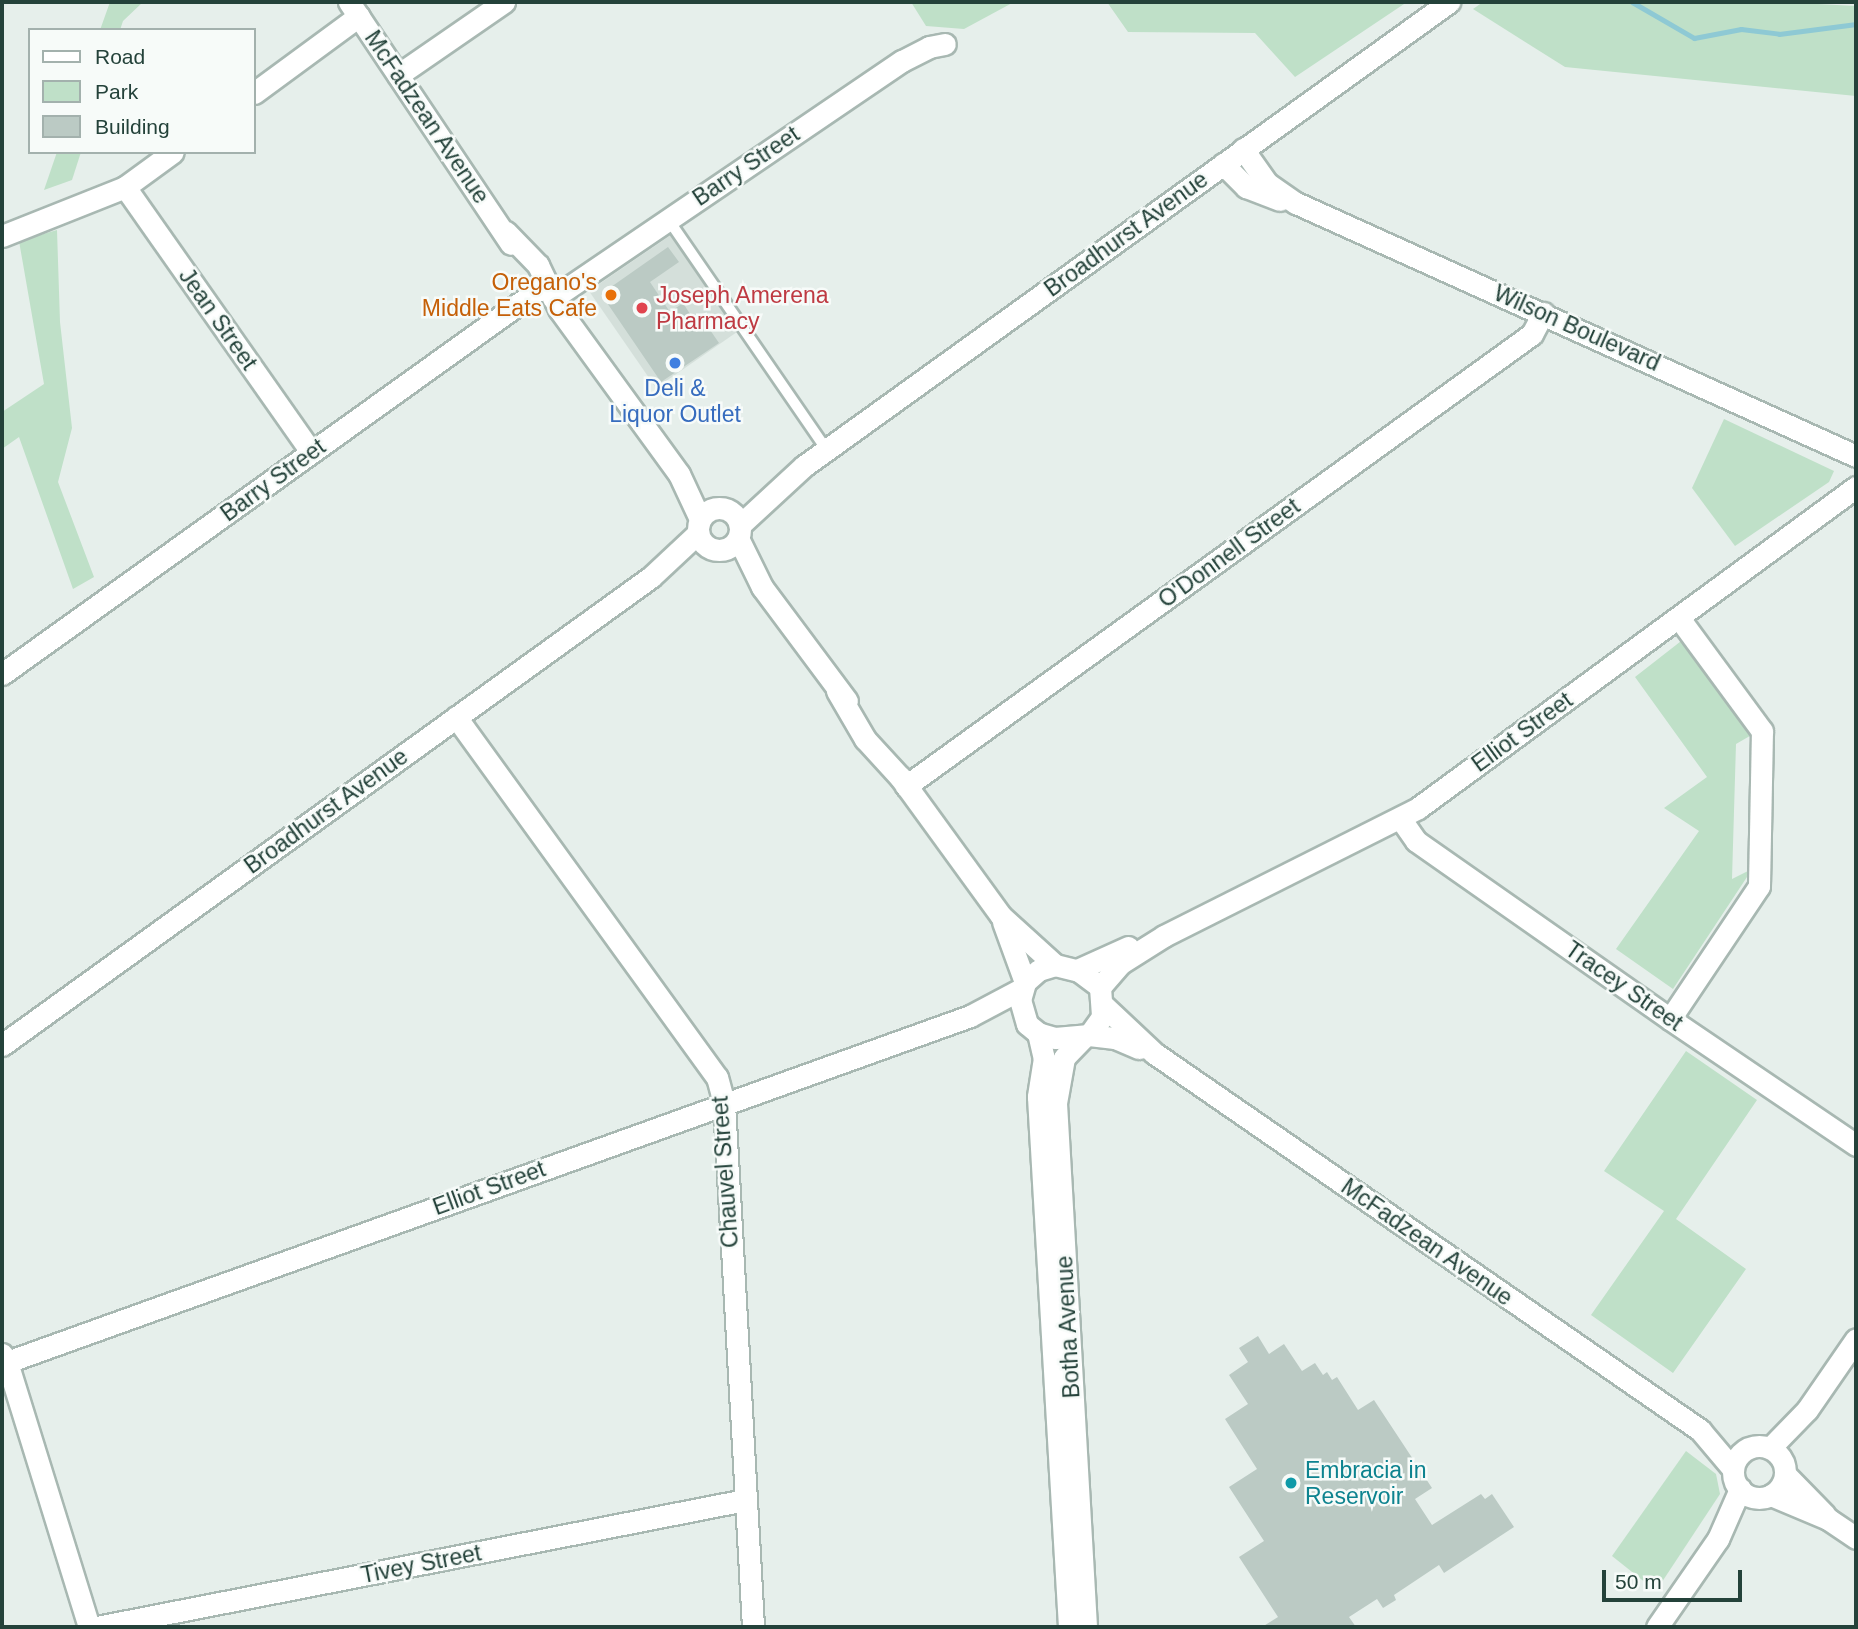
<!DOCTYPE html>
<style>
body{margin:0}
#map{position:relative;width:1858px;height:1629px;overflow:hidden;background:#e6efeb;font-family:Arial,sans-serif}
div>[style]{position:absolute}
.built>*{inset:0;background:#d4dfda}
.green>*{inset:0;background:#bfe0c8}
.stream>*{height:5px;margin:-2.5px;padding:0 2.5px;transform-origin:2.5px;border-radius:2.5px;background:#8ec9d4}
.building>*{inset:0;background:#bbcac4}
.roads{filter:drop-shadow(2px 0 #a8b8b2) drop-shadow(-2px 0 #a8b8b2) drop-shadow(0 2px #a8b8b2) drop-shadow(0 -2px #a8b8b2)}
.lane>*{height:10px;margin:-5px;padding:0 5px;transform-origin:5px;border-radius:5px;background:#fff}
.street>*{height:21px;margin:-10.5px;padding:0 10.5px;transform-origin:10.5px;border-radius:10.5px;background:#fff}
.street>.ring{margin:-10.5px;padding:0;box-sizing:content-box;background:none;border:21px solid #fff;border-radius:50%}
.secondary>*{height:21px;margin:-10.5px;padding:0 10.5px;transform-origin:10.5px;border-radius:10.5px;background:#fff}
.secondary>.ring{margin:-10.5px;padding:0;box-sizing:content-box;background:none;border:21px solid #fff;border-radius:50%}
.dots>*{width:19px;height:19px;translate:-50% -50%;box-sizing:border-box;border:4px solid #f7fbf9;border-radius:50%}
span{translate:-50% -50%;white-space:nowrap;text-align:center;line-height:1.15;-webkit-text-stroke:5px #f7fbf9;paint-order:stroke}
.street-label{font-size:23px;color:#24423a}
.food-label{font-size:23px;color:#c56008}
.right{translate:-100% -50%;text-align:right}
.health-label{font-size:23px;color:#be3a42}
.left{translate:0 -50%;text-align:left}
.shop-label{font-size:23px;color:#366cbe}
.culture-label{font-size:23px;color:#0d838f}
.frame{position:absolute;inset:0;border:4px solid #24423a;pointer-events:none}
.legend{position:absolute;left:28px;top:28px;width:228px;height:126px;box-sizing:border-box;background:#f7fbf9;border:2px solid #a3b1ad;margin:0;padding:9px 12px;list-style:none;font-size:21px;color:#24423a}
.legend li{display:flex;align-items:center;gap:14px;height:35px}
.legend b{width:35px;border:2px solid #a3b1ad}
.scale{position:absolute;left:1602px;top:1570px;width:140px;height:32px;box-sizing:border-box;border:4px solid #24423a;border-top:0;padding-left:9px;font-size:21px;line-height:24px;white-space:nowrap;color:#24423a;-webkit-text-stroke:5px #f7fbf9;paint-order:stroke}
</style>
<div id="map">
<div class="built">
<div style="clip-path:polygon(671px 235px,737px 332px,656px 388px,589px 291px)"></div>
</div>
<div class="green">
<div style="clip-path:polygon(110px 2px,143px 2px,123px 21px,120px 30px,100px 30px)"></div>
<div style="clip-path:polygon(911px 2px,1014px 2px,964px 29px,926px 26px)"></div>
<div style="clip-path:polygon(1107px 2px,1407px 2px,1295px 77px,1255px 33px,1128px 32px)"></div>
<div style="clip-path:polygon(1483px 2px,1780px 2px,1856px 6px,1856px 96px,1565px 67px,1473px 9px)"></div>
<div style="clip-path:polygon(57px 152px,81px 152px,72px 180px,44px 190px)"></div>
<div style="clip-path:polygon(57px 230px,60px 322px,72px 428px,58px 482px,94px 577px,73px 589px,19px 437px,2px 449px,2px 412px,44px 384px,19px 241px)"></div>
<div style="clip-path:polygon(1724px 419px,1834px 471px,1829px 482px,1735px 546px,1692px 488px)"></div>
<div style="clip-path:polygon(1685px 638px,1755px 733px,1736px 744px,1732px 879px,1748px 871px,1747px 877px,1673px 989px,1616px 949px,1699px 831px,1664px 808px,1707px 777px,1635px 677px)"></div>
<div style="clip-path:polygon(1686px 1051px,1757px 1100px,1676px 1219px,1746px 1269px,1673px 1373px,1591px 1315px,1664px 1211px,1604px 1171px)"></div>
<div style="clip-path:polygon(1686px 1451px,1716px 1474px,1720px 1494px,1656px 1591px,1612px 1556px)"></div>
</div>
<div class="stream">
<div style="left:1632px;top:2px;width:72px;rotate:30.1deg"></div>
<div style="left:1694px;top:38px;width:48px;rotate:-10.8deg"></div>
<div style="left:1741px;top:29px;width:38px;rotate:7deg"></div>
<div style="left:1779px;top:34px;width:78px;rotate:-7.4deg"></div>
</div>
<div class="building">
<div style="clip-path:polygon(668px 247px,679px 262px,650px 282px,670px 312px,683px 303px,701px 331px,708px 327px,719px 343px,661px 382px,601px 294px)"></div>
<div style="clip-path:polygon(1258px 1336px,1269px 1354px,1284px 1344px,1302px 1371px,1315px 1363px,1323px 1375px,1327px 1372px,1332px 1380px,1337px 1377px,1358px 1410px,1374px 1400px,1432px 1488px,1415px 1499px,1432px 1525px,1481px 1494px,1485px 1499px,1492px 1494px,1514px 1527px,1444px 1573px,1439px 1565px,1394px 1595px,1396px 1600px,1383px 1608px,1377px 1599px,1349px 1617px,1356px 1627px,1262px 1627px,1278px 1617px,1239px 1557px,1264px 1541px,1229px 1487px,1257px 1469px,1225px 1419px,1248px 1404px,1229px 1375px,1248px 1362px,1239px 1348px)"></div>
</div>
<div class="roads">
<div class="lane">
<div style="left:668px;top:219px;width:280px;rotate:55.5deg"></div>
</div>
<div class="street">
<div style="left:398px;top:75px;width:129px;rotate:-34.6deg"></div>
<div style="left:254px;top:93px;width:130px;rotate:-36.3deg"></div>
<div style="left:1243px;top:149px;width:42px;rotate:54.8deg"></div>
<div style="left:1267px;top:183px;width:35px;rotate:35deg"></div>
<div style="left:1296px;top:203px;width:614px;rotate:24.31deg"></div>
<div style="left:1223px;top:164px;width:33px;rotate:45deg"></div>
<div style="left:1246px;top:187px;width:36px;rotate:21deg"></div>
<div style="left:125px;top:187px;width:324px;rotate:54.9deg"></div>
<div style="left:2px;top:236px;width:132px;rotate:-21.7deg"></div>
<div style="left:125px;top:187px;width:59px;rotate:-36.1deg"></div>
<div style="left:553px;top:298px;width:422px;rotate:-34.2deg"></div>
<div style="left:902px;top:61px;width:30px;rotate:-27deg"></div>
<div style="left:929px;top:47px;width:16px;rotate:-11deg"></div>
<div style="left:2px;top:674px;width:668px;rotate:-35.62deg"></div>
<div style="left:456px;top:717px;width:445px;rotate:54.1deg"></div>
<div style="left:717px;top:1077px;width:27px;rotate:75deg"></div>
<div style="left:724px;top:1103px;width:525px;rotate:86.83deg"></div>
<div style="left:906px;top:786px;width:772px;rotate:-35.83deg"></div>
<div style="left:1532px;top:334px;width:24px;rotate:-62deg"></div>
<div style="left:1400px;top:818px;width:28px;rotate:55deg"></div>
<div style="left:1416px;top:841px;width:310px;rotate:35deg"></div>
<div style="left:1670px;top:1019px;width:225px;rotate:34.1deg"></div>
<div style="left:1077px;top:970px;width:56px;rotate:-24.3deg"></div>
<div style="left:1100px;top:987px;width:32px;rotate:-49deg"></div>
<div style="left:1121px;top:963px;width:51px;rotate:-32.1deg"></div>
<div style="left:1164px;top:936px;width:284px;rotate:-26.7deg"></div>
<div style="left:1418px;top:808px;width:543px;rotate:-36.24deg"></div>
<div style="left:1104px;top:1006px;width:69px;rotate:43.2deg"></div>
<div style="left:1154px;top:1053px;width:664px;rotate:34.62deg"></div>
<div style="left:1700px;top:1430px;width:51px;rotate:49.8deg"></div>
<div style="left:1670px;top:1019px;width:160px;rotate:-56.2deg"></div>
<div style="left:1759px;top:886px;width:155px;rotate:-88.9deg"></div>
<div style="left:1762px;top:731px;width:140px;rotate:-126.3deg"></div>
<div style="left:1089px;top:1035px;width:26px;rotate:7deg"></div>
<div style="left:1115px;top:1038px;width:26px;rotate:23deg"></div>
<div style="left:2px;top:1354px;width:9px;rotate:58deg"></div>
<div style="left:7px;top:1362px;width:277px;rotate:72.8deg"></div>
<div style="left:7px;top:1362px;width:1023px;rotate:-19.76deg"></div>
<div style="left:970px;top:1016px;width:58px;rotate:-27.9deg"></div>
<div class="ring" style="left:1733px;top:1446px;width:31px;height:31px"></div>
<div style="left:1770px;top:1448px;width:53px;rotate:-45.8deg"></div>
<div style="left:1807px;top:1410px;width:86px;rotate:-55.4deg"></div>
<div style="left:1785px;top:1474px;width:57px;rotate:45.7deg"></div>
<div style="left:1771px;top:1495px;width:62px;rotate:22.8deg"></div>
<div style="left:1828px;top:1519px;width:34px;rotate:34deg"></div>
<div style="left:97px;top:1627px;width:660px;rotate:-11.09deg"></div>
<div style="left:1657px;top:1627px;width:107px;rotate:-55.3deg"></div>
<div style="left:1718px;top:1539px;width:55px;rotate:-66.3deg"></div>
</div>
<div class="secondary">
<div style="left:349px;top:2px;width:291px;rotate:56.2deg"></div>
<div style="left:506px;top:232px;width:46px;rotate:45.9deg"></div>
<div style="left:538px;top:265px;width:49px;rotate:64.5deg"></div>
<div style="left:559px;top:309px;width:204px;rotate:54deg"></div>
<div style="left:679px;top:474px;width:50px;rotate:65deg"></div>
<div class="ring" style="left:698px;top:508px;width:21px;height:21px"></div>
<div style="left:740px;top:525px;width:87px;rotate:-42.7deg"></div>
<div style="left:804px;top:466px;width:795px;rotate:-35.73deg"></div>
<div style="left:738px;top:538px;width:55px;rotate:63.9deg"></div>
<div style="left:762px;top:587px;width:142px;rotate:53.3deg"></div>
<div style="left:837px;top:691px;width:56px;rotate:59.7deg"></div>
<div style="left:865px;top:739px;width:52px;rotate:47.4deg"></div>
<div style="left:900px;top:777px;width:172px;rotate:54deg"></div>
<div style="left:1001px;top:916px;width:73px;rotate:42.2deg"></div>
<div style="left:1003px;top:922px;width:64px;rotate:69.9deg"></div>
<div style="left:1055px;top:965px;width:25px;rotate:14deg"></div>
<div style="left:1079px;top:971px;width:26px;rotate:37deg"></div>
<div style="left:1100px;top:987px;width:30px;rotate:86deg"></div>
<div style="left:1102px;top:1017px;width:22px;rotate:126deg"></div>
<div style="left:1089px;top:1035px;width:34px;rotate:175deg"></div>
<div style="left:1055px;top:1038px;width:18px;rotate:-164deg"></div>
<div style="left:1038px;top:1033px;width:14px;rotate:-141deg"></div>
<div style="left:1027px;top:1024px;width:25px;rotate:-106deg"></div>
<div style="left:1020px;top:1000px;width:19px;rotate:-74deg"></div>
<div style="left:1025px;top:982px;width:18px;rotate:-41deg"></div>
<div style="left:1039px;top:970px;width:17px;rotate:-17deg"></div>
<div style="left:1038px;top:1033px;width:26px;rotate:77deg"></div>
<div style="left:1044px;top:1058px;width:39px;rotate:99deg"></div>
<div style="left:1038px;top:1097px;width:531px;rotate:86.65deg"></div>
<div style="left:1085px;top:1036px;width:30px;rotate:134deg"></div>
<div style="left:1064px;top:1058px;width:46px;rotate:100.1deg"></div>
<div style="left:1056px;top:1103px;width:525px;rotate:86.72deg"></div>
<div style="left:2px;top:1045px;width:800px;rotate:-35.8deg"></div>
<div style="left:651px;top:577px;width:64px;rotate:-43.1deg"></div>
</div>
</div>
<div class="dots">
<div style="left:611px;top:295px;background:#e8710a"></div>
<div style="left:642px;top:308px;background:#e0444e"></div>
<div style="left:675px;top:363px;background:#3f7fe0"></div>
<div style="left:1291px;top:1483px;background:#0f9aa8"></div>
</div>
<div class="street-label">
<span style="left:427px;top:117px;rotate:56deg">McFadzean Avenue</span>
<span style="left:746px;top:166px;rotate:-34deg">Barry Street</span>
<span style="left:1126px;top:234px;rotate:-36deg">Broadhurst Avenue</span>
<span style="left:218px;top:319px;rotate:55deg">Jean Street</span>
<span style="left:1577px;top:328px;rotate:24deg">Wilson Boulevard</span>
<span style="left:273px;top:480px;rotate:-36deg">Barry Street</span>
<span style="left:1229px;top:553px;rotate:-36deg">O'Donnell Street</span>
<span style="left:1522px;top:732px;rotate:-36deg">Elliot Street</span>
<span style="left:326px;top:811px;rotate:-36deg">Broadhurst Avenue</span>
<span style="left:1624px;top:986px;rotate:35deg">Tracey Street</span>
<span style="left:725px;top:1172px;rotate:-94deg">Chauvel Street</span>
<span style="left:489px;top:1188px;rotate:-20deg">Elliot Street</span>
<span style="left:1427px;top:1242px;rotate:35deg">McFadzean Avenue</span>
<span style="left:1068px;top:1327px;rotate:-93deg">Botha Avenue</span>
<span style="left:421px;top:1564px;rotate:-11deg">Tivey Street</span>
</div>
<div class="food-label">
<span class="right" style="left:597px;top:295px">Oregano's<br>Middle Eats Cafe</span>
</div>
<div class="health-label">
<span class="left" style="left:656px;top:308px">Joseph Amerena<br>Pharmacy</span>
</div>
<div class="shop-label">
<span style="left:675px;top:401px">Deli &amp;<br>Liquor Outlet</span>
</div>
<div class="culture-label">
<span class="left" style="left:1305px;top:1483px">Embracia in<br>Reservoir</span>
</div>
<div class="frame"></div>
<ul class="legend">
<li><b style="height:9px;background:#fff"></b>Road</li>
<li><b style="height:19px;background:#bfe0c8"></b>Park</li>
<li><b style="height:19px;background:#bbcac4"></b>Building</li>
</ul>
<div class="scale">50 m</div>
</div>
